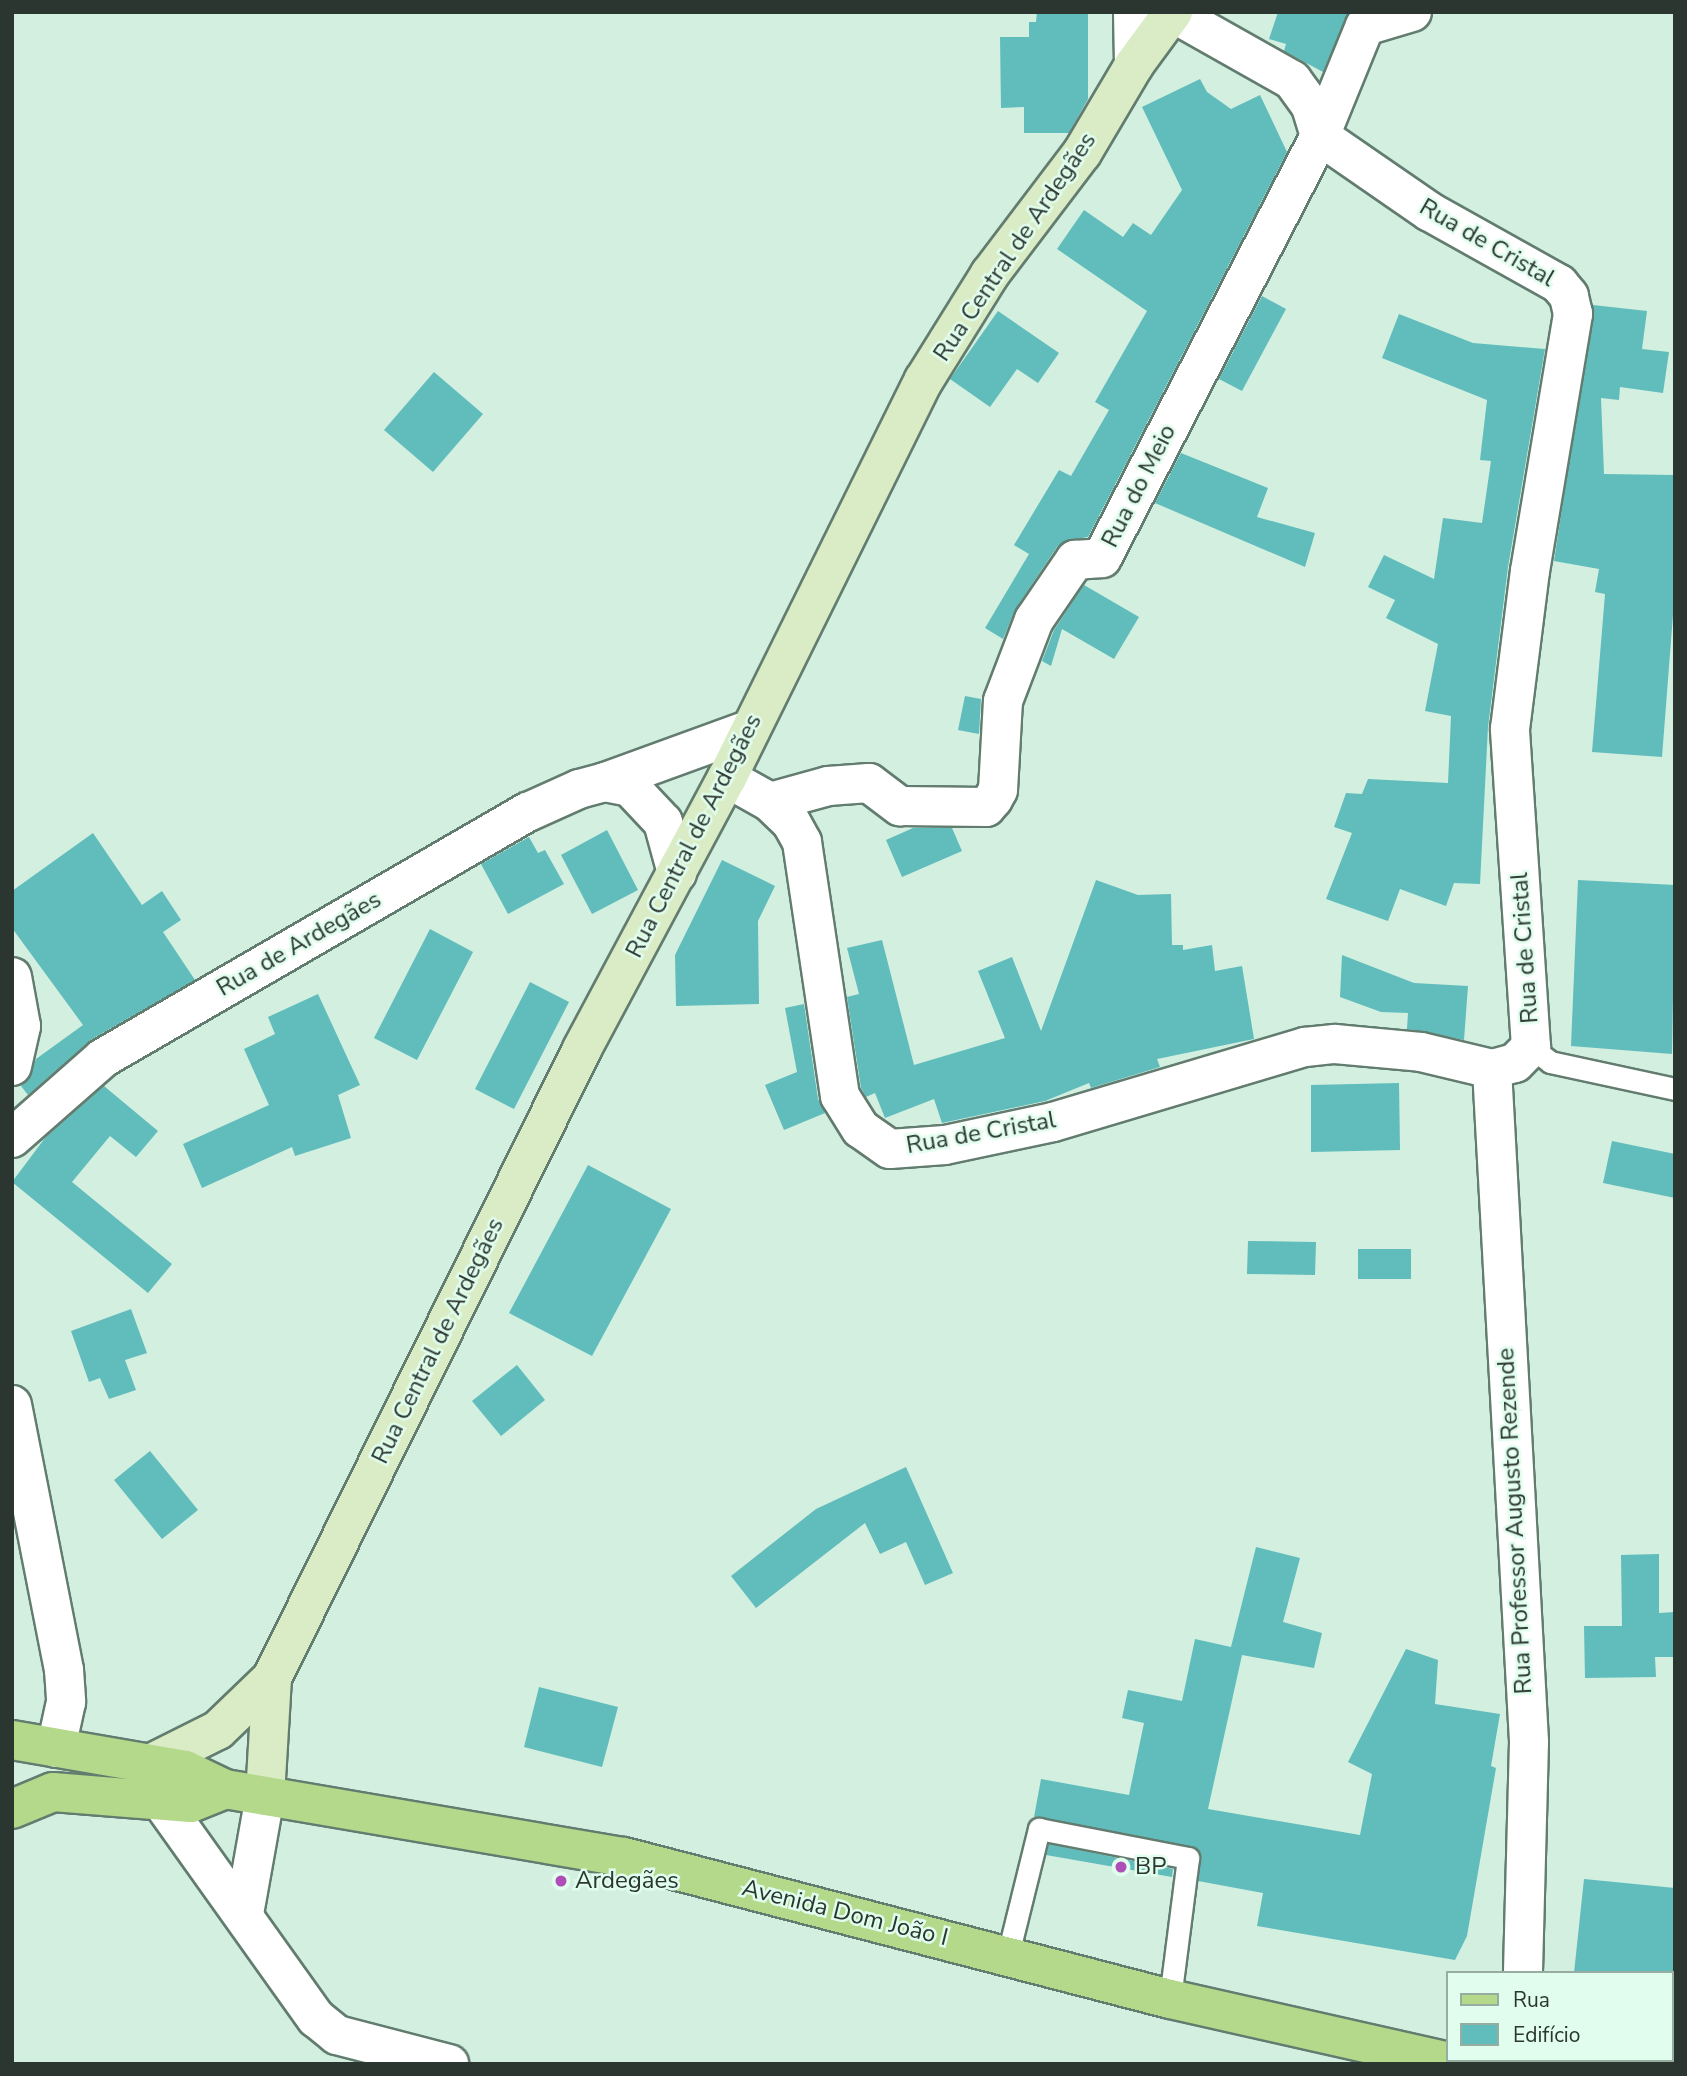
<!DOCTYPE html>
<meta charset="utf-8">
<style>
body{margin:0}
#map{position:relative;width:1687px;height:2076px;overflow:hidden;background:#d2efe0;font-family:"Nunito Sans",sans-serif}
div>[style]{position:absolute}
.building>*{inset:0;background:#61bcbc}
.roads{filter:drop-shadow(2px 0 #627c6f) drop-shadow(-2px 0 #627c6f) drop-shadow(0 2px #627c6f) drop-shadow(0 -2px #627c6f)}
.lane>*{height:21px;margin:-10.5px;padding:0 10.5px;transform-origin:10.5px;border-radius:10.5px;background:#fff}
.street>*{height:38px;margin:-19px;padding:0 19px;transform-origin:19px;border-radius:19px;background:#fff}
.secondary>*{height:38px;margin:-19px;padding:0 19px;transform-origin:19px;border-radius:19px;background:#daecc5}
.primary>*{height:38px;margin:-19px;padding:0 19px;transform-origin:19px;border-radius:19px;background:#b4d98b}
.dots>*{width:19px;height:19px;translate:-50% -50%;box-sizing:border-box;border:4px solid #e0fdee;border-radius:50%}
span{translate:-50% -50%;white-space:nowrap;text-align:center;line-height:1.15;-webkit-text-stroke:5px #e0fdee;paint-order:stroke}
.street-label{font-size:24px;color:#2b3630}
.poi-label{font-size:24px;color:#2b3630}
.left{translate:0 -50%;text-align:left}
.frame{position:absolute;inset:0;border:14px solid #2b3630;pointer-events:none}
.legend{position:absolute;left:1446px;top:1971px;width:228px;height:91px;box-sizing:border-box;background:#e0fdee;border:2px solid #98ada2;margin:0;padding:9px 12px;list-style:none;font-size:21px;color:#2b3630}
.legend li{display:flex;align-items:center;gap:14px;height:35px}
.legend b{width:35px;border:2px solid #98ada2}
</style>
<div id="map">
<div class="building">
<div style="clip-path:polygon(1037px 12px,1088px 12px,1088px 99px,1069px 133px,1024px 133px,1024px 107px,1001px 108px,1000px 37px,1029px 37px,1029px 22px,1036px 22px)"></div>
<div style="clip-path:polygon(1278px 12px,1349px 12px,1323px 72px,1284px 51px,1286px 44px,1269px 39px)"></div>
<div style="clip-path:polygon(1200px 79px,1207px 92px,1231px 109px,1260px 95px,1287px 152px,1088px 537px,1065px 541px,1057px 547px,1016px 608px,1003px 639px,985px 628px,1029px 554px,1014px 545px,1059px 470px,1071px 476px,1109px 410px,1095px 402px,1147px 311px,1057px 249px,1084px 210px,1123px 237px,1133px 223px,1151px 235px,1182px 190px,1142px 107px)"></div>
<div style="clip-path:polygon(1262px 296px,1286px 309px,1242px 391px,1219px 379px)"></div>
<div style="clip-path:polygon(1593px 305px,1647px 311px,1642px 349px,1669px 352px,1663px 393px,1620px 387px,1619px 400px,1601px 398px,1604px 474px,1675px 475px,1675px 589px,1662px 757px,1592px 752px,1605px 594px,1595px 592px,1599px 569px,1554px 561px)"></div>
<div style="clip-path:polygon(998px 311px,1059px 353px,1038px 383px,1017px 369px,990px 407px,950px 379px)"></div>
<div style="clip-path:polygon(1399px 314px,1473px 343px,1545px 349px,1508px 567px,1488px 727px,1480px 884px,1454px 883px,1446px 906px,1400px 889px,1388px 921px,1326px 899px,1352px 833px,1334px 827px,1346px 793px,1362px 794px,1368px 779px,1448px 783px,1451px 716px,1425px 711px,1438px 644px,1386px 618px,1395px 600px,1368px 587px,1384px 555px,1434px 579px,1443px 518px,1482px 523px,1491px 461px,1480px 460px,1487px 400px,1382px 358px)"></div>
<div style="clip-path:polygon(434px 372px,483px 414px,433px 472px,384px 430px)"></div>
<div style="clip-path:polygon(1181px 453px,1268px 488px,1257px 517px,1315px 533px,1305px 567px,1155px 503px)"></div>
<div style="clip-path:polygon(1084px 585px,1139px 617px,1114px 659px,1062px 629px,1051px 666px,1042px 661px,1054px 630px)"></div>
<div style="clip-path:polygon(965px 696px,981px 699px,979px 734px,958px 730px)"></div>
<div style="clip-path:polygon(913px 828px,952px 828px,962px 851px,902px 877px,886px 840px)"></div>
<div style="clip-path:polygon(607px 830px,638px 890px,592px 914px,561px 855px)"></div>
<div style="clip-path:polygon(93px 833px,142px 905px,162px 891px,181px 920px,163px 932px,195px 980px,92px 1039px,28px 1095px,21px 1086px,28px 1080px,36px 1059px,83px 1025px,12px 928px,12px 891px)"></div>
<div style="clip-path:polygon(529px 837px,538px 853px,545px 850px,564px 884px,508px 914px,481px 864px)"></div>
<div style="clip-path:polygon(722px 860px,775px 886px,758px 921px,759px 1004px,676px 1006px,675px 955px)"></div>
<div style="clip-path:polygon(1096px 880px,1138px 895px,1171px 894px,1172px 945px,1183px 945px,1183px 950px,1212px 945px,1215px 971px,1242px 966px,1254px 1039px,1157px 1059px,1160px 1067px,1091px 1088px,1089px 1083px,1045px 1101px,942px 1123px,934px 1099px,885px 1118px,875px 1093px,866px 1097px,861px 1088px,847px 997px,859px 994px,847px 948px,882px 940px,914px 1065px,1005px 1038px,978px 971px,1012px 957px,1041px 1031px)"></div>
<div style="clip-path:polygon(1578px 880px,1675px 885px,1672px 1054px,1571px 1046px)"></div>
<div style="clip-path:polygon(430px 929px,473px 952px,417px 1060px,374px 1038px)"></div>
<div style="clip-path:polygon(1342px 955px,1414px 983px,1468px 986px,1464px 1040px,1407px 1029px,1408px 1013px,1381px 1012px,1340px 997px)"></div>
<div style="clip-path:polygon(530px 982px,569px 1002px,514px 1109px,475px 1089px)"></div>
<div style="clip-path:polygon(318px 994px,360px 1085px,338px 1095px,351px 1138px,295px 1156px,292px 1147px,202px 1188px,183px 1144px,269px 1105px,244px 1049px,275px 1034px,268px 1017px)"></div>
<div style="clip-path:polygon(804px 1004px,818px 1099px,825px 1113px,784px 1130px,765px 1085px,797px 1072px,785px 1008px)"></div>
<div style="clip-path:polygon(1399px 1083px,1400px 1150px,1311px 1152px,1311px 1085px)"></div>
<div style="clip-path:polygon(104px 1086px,158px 1131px,136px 1157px,110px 1136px,72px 1182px,172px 1264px,148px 1293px,12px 1182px,45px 1138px)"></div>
<div style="clip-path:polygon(1612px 1141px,1675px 1154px,1675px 1198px,1603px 1183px)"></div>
<div style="clip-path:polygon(588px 1165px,671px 1209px,592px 1356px,509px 1313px)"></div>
<div style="clip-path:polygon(1248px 1241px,1316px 1242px,1315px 1275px,1247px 1274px)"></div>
<div style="clip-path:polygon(1358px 1249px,1411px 1249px,1411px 1279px,1358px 1279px)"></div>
<div style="clip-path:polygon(131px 1309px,147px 1353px,125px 1360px,136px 1390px,109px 1399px,100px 1378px,89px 1382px,71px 1331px)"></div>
<div style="clip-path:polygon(517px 1365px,545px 1400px,501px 1436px,472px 1401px)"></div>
<div style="clip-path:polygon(150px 1451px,198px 1510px,162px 1539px,114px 1480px)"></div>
<div style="clip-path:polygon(906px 1467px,953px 1573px,925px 1585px,906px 1542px,880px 1554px,865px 1523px,756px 1608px,731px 1576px,816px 1509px)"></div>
<div style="clip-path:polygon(1256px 1547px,1300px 1558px,1283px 1622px,1322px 1633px,1314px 1668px,1242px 1655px,1208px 1809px,1360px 1835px,1372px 1774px,1348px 1762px,1406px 1649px,1438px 1660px,1435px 1704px,1500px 1714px,1491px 1766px,1496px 1768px,1467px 1936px,1455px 1960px,1257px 1926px,1263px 1893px,1198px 1881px,1201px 1859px,1196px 1848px,1034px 1817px,1041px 1779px,1129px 1795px,1144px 1723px,1122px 1718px,1128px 1690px,1182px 1701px,1195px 1639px,1231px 1647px)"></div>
<div style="clip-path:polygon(1659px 1554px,1659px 1613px,1675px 1612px,1675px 1657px,1655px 1657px,1656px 1677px,1585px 1678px,1584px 1626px,1622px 1626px,1621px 1555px)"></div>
<div style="clip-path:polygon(539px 1687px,618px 1707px,602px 1767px,524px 1747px)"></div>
<div style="clip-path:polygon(1049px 1844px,1173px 1869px,1172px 1877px,1046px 1855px)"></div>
<div style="clip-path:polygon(1584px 1879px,1675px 1888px,1675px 1973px,1574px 1973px)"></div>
</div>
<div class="roads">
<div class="lane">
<div style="left:1531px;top:1047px;width:24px;rotate:38deg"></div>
<div style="left:1550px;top:1062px;width:128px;rotate:12.2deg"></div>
<div style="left:1008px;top:1954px;width:129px;rotate:-76.1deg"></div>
<div style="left:1039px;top:1829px;width:152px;rotate:11deg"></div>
<div style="left:1188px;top:1858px;width:142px;rotate:97.3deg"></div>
</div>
<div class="street">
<div style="left:1133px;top:12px;width:53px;rotate:88.9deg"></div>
<div style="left:727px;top:778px;width:49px;rotate:29.2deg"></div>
<div style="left:770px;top:802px;width:29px;rotate:44deg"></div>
<div style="left:791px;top:822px;width:23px;rotate:61deg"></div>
<div style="left:802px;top:842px;width:257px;rotate:81.5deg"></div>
<div style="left:840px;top:1096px;width:39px;rotate:58deg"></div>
<div style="left:861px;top:1129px;width:35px;rotate:35deg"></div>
<div style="left:890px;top:1149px;width:55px;rotate:-4.2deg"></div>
<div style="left:945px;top:1145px;width:110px;rotate:-12deg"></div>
<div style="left:1053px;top:1122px;width:263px;rotate:-16.6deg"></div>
<div style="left:1305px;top:1047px;width:30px;rotate:-6deg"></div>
<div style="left:1335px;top:1044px;width:86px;rotate:5.3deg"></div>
<div style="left:1421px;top:1052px;width:73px;rotate:13.5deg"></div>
<div style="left:1492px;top:1069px;width:24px;rotate:-15deg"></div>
<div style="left:1515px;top:1063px;width:23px;rotate:-45deg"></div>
<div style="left:1531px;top:1047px;width:319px;rotate:-93.8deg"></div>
<div style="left:1510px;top:729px;width:159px;rotate:-82.8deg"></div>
<div style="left:1530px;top:571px;width:261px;rotate:-80.5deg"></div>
<div style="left:1573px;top:314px;width:18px;rotate:-103deg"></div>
<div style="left:1569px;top:296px;width:16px;rotate:-130deg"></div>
<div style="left:1559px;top:284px;width:148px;rotate:-150.8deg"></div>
<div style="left:1430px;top:212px;width:134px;rotate:-145.4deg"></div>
<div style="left:1320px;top:136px;width:31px;rotate:-107deg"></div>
<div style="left:1311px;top:106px;width:32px;rotate:-126deg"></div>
<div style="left:1292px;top:80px;width:137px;rotate:-150.6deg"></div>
<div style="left:605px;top:782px;width:155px;rotate:-20deg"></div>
<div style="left:770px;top:802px;width:60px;rotate:-15.4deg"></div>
<div style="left:828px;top:786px;width:41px;rotate:-4.2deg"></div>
<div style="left:869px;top:783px;width:39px;rotate:37deg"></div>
<div style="left:900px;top:806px;width:86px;rotate:0.7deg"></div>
<div style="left:986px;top:807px;width:11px;rotate:-49deg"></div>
<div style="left:993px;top:799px;width:10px;rotate:-61deg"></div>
<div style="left:998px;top:790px;width:89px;rotate:-86.8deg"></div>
<div style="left:1003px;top:701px;width:87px;rotate:-69.1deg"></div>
<div style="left:1034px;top:620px;width:73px;rotate:-55.7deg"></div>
<div style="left:1075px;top:560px;width:27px;rotate:-4deg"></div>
<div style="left:1102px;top:558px;width:475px;rotate:-62.7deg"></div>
<div style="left:1320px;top:136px;width:119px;rotate:-67.8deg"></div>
<div style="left:1365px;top:26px;width:49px;rotate:-16.6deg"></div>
<div style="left:12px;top:977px;width:50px;rotate:79.6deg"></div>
<div style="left:21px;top:1026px;width:41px;rotate:102.7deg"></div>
<div style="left:1492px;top:1069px;width:674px;rotate:86.85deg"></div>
<div style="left:1529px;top:1742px;width:231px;rotate:91.5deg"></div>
<div style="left:12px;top:1138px;width:121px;rotate:-41.3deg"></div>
<div style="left:103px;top:1058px;width:491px;rotate:-30.1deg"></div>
<div style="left:528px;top:812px;width:56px;rotate:-24.3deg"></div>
<div style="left:579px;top:789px;width:27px;rotate:-15deg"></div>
<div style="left:605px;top:782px;width:25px;rotate:11deg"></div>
<div style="left:630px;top:787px;width:48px;rotate:46.7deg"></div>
<div style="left:663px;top:822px;width:53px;rotate:74.6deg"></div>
<div style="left:12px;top:1405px;width:270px;rotate:78.9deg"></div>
<div style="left:64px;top:1670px;width:32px;rotate:86deg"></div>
<div style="left:66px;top:1702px;width:47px;rotate:102.3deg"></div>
<div style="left:161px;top:1801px;width:267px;rotate:54.5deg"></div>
<div style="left:316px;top:2018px;width:27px;rotate:39deg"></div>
<div style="left:337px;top:2035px;width:116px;rotate:14.5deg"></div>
<div style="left:244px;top:1914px;width:120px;rotate:-79.9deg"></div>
<div style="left:1520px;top:2064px;width:4px;rotate:-90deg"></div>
</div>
<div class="secondary">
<div style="left:150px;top:1764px;width:76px;rotate:-26.6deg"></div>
<div style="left:218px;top:1730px;width:75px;rotate:-43.9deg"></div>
<div style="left:272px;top:1678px;width:701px;rotate:-63.76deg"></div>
<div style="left:582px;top:1049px;width:307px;rotate:-61.9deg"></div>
<div style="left:727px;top:778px;width:444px;rotate:-63.7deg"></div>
<div style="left:924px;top:380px;width:125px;rotate:-58.1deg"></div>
<div style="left:990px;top:274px;width:152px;rotate:-52.8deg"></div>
<div style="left:1082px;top:153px;width:102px;rotate:-59.4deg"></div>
<div style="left:1134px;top:65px;width:66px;rotate:-53.7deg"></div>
<div style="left:265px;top:1796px;width:118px;rotate:-86.6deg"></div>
</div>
<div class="primary">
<div style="left:12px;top:1740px;width:176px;rotate:9.8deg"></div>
<div style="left:185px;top:1770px;width:44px;rotate:25.4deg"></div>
<div style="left:225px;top:1789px;width:405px;rotate:9.7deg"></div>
<div style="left:624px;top:1857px;width:564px;rotate:14.58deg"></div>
<div style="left:1170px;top:1999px;width:296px;rotate:12.7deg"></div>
<div style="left:12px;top:1809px;width:44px;rotate:-22.5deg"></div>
<div style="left:53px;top:1792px;width:138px;rotate:4.6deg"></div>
<div style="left:191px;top:1803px;width:37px;rotate:-22deg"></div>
</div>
</div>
<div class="dots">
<div style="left:1121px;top:1867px;background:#af4eb6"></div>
<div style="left:561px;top:1881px;background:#af4eb6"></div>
</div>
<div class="street-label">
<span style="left:1487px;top:243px;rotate:30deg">Rua de Cristal</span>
<span style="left:1015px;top:247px;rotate:-56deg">Rua Central de Ardegães</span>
<span style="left:1139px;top:486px;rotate:-63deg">Rua do Meio</span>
<span style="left:694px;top:836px;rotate:-63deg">Rua Central de Ardegães</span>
<span style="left:299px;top:944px;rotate:-30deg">Rua de Ardegães</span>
<span style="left:1525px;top:948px;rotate:-94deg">Rua de Cristal</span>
<span style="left:981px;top:1133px;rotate:-10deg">Rua de Cristal</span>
<span style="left:438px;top:1341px;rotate:-64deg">Rua Central de Ardegães</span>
<span style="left:1515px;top:1521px;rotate:-93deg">Rua Professor Augusto Rezende</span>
<span style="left:845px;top:1913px;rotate:14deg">Avenida Dom João I</span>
</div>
<div class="poi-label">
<span class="left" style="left:1135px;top:1867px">BP</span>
<span class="left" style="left:575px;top:1881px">Ardegães</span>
</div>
<div class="frame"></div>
<ul class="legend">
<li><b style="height:9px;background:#b4d98b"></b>Rua</li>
<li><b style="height:19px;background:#61bcbc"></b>Edifício</li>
</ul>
</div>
